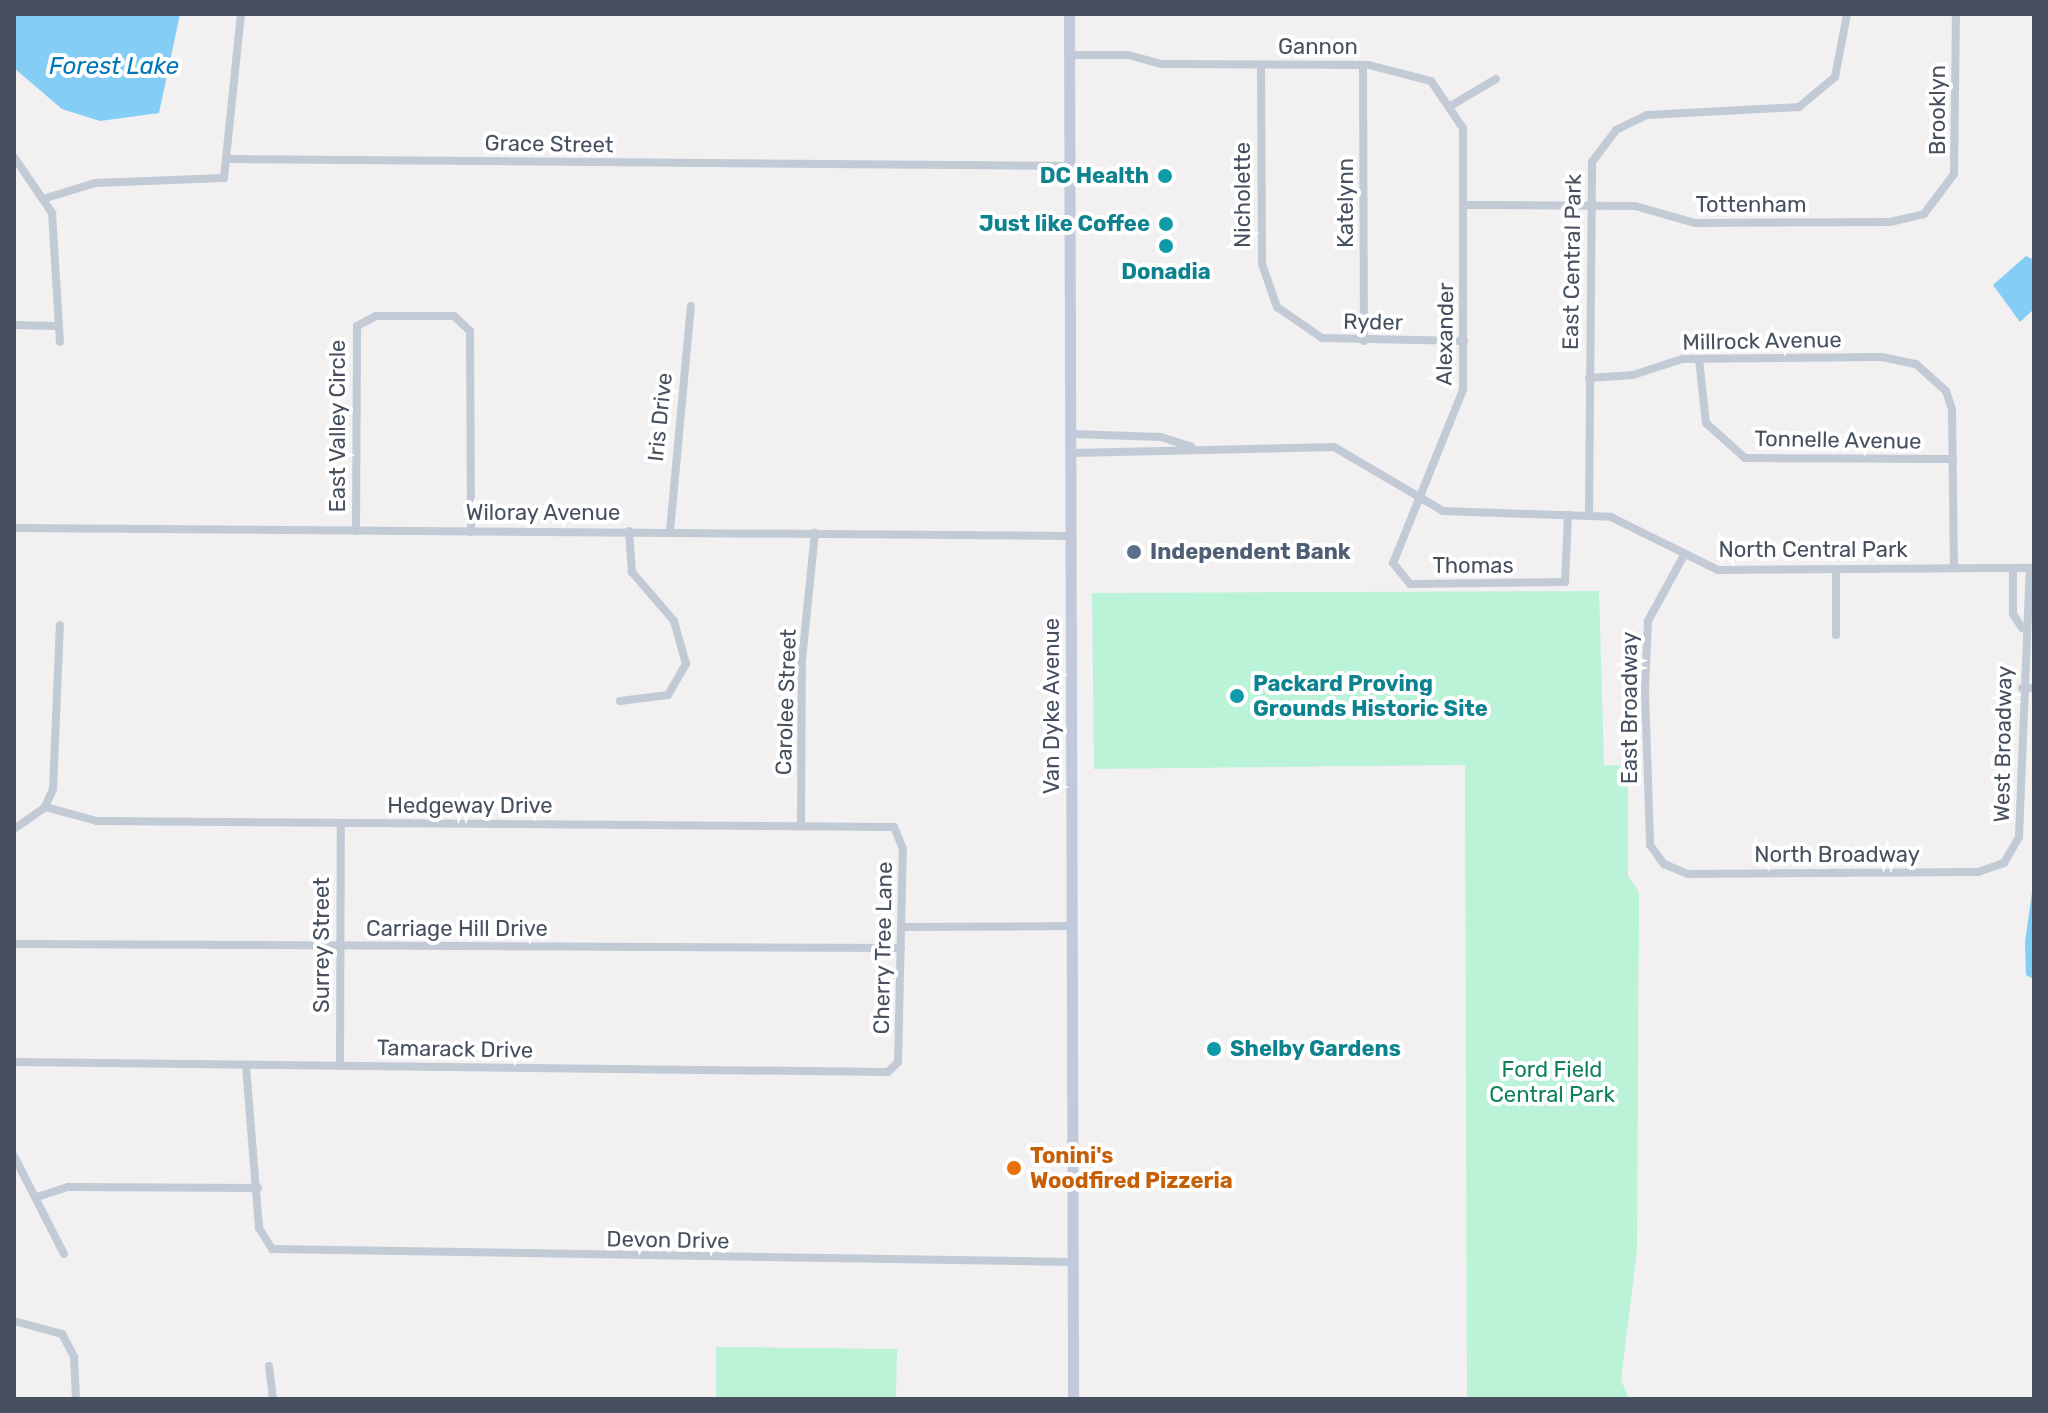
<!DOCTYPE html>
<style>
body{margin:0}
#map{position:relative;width:2048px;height:1413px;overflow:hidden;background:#f2f0f0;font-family:Rubik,sans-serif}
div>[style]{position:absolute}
.green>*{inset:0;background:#bbf3d9}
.water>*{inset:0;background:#84cdf4}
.minor>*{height:8px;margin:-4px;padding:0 4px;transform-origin:4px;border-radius:4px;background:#c2cad6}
.secondary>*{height:11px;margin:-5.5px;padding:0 5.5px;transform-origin:5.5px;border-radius:5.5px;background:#c1c9da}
.dots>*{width:22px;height:22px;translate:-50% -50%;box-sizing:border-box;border:4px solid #fff;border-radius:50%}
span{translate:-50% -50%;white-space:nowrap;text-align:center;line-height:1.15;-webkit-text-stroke:8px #fff;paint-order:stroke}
.street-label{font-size:22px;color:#46505f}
.culture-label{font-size:22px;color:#0d838f;font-weight:700}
.right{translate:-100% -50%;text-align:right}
.left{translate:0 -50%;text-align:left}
.service-label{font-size:22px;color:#4e5e75;font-weight:700}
.park-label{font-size:22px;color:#0e8259}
.food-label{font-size:22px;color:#c56008;font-weight:700}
.water-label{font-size:24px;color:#0077b8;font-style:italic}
.frame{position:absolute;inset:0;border:16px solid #46505f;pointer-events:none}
</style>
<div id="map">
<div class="green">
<div style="clip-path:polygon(1599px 591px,1604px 765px,1628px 766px,1628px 876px,1639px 892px,1637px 1250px,1621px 1380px,1629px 1399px,1467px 1399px,1465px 765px,1094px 769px,1092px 593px)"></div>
<div style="clip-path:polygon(716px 1347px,897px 1349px,896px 1399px,716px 1399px)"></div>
</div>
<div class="water">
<div style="clip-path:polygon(14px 14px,180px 14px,159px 113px,100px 121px,62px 109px,14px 68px)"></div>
<div style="clip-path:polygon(2026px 256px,2034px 260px,2034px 309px,2020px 322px,1993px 285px)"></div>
<div style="clip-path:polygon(2034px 878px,2034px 979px,2026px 975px,2025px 942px)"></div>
</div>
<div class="minor">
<div style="left:1069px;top:55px;width:59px"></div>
<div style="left:1128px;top:55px;width:34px;rotate:15deg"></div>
<div style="left:1161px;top:64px;width:208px;rotate:0.3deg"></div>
<div style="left:1369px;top:65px;width:64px;rotate:14.5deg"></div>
<div style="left:1431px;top:81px;width:57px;rotate:55.8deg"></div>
<div style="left:1463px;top:128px;width:262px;rotate:90deg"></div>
<div style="left:1463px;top:390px;width:187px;rotate:112deg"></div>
<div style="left:1393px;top:563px;width:27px;rotate:51deg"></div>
<div style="left:1410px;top:584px;width:155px;rotate:-0.7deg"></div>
<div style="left:1565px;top:582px;width:67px;rotate:-87.4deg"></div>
<div style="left:1261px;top:65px;width:199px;rotate:89.7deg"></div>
<div style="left:1262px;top:264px;width:46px;rotate:70.8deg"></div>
<div style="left:1277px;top:307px;width:55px;rotate:34.6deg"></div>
<div style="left:1322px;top:338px;width:142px;rotate:1.2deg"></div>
<div style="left:1363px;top:65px;width:276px;rotate:89.8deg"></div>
<div style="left:1452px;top:105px;width:51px;rotate:-30.6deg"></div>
<div style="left:14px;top:157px;width:68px;rotate:55.8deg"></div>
<div style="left:52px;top:213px;width:129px;rotate:86.5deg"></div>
<div style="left:230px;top:159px;width:840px;rotate:0.48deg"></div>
<div style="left:46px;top:198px;width:51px;rotate:-17deg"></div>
<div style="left:95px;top:183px;width:129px;rotate:-2.2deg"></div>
<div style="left:224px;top:178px;width:165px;rotate:-84.1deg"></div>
<div style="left:1464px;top:205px;width:171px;rotate:0.3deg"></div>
<div style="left:1635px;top:206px;width:62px;rotate:15.8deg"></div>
<div style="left:1695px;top:223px;width:195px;rotate:-0.3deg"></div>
<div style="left:1890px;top:222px;width:35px;rotate:-13deg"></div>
<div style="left:1924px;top:214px;width:50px;rotate:-53.1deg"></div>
<div style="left:1954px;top:174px;width:160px;rotate:-89.3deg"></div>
<div style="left:14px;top:325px;width:41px;rotate:1.4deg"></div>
<div style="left:1699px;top:359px;width:64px;rotate:83.8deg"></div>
<div style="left:1706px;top:423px;width:52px;rotate:41.9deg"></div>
<div style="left:1745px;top:458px;width:208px;rotate:0.3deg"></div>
<div style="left:1589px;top:378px;width:44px;rotate:-3.9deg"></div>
<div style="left:1633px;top:375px;width:52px;rotate:-18.1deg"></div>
<div style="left:1682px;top:359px;width:200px;rotate:-0.6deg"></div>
<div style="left:1882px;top:357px;width:35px;rotate:12deg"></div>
<div style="left:1916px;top:364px;width:40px;rotate:42deg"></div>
<div style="left:1946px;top:391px;width:20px;rotate:72deg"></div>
<div style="left:1952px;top:410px;width:157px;rotate:89.3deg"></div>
<div style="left:1072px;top:434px;width:89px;rotate:1.9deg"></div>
<div style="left:1161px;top:437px;width:32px;rotate:18deg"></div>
<div style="left:1072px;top:453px;width:262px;rotate:-1.3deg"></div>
<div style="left:1334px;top:447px;width:126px;rotate:30.4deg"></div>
<div style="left:1443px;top:511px;width:168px;rotate:2deg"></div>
<div style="left:1611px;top:517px;width:119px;rotate:26.4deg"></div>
<div style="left:1718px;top:570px;width:316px;rotate:-0.4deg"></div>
<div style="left:1589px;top:515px;width:353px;rotate:-89.5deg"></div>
<div style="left:1592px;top:162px;width:40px;rotate:-53deg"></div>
<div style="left:1616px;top:130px;width:34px;rotate:-26deg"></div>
<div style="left:1647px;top:115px;width:152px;rotate:-3deg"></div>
<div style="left:1799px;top:107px;width:47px;rotate:-39.8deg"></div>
<div style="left:1835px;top:77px;width:64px;rotate:-79.2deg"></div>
<div style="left:14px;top:528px;width:1058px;rotate:0.43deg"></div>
<div style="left:356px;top:531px;width:205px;rotate:-89.7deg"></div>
<div style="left:357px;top:326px;width:21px;rotate:-28deg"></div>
<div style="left:376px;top:316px;width:78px"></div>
<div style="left:454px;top:316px;width:22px;rotate:43deg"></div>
<div style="left:470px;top:331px;width:201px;rotate:89.7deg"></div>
<div style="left:670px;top:531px;width:226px;rotate:-84.7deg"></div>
<div style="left:1683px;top:557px;width:73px;rotate:118.7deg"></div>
<div style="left:1648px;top:621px;width:70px;rotate:92.5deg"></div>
<div style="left:1645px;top:691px;width:154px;rotate:88.1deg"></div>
<div style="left:1650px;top:845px;width:24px;rotate:54deg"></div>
<div style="left:1664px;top:864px;width:26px;rotate:23deg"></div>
<div style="left:1688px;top:874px;width:290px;rotate:-0.4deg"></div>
<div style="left:1978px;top:872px;width:28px;rotate:-19deg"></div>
<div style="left:2004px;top:863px;width:30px;rotate:-60deg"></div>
<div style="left:2019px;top:837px;width:269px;rotate:-87.7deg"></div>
<div style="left:2013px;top:568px;width:46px;rotate:90deg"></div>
<div style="left:2013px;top:614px;width:17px;rotate:57deg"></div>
<div style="left:1836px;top:569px;width:66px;rotate:90deg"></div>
<div style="left:2022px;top:688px;width:12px"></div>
<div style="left:620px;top:701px;width:48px;rotate:-7.1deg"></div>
<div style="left:668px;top:695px;width:36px;rotate:-60deg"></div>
<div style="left:686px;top:664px;width:45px;rotate:-105.6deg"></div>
<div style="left:674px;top:621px;width:65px;rotate:-130.6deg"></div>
<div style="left:632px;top:572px;width:41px;rotate:-94.2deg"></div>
<div style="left:801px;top:824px;width:164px;rotate:-89.7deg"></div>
<div style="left:802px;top:660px;width:128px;rotate:-84.2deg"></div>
<div style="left:14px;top:829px;width:38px;rotate:-35deg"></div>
<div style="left:45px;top:807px;width:20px;rotate:-66deg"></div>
<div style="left:53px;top:789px;width:164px;rotate:-87.6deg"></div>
<div style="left:901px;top:927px;width:170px;rotate:-0.3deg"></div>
<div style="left:14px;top:944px;width:887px;rotate:0.26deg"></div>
<div style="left:14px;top:1062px;width:874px;rotate:0.66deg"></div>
<div style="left:888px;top:1072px;width:14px;rotate:-45deg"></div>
<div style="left:898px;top:1062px;width:213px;rotate:-88.7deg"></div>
<div style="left:903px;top:849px;width:24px;rotate:-112deg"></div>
<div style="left:894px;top:827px;width:797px;rotate:-179.57deg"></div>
<div style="left:97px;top:821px;width:54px;rotate:-164.9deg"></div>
<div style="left:246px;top:1066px;width:163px;rotate:85.4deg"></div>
<div style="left:259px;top:1228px;width:25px;rotate:58deg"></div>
<div style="left:272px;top:1249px;width:799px;rotate:0.93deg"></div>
<div style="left:340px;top:1066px;width:242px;rotate:-89.8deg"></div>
<div style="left:14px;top:1156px;width:110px;rotate:63deg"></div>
<div style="left:37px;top:1197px;width:33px;rotate:-18deg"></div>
<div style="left:68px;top:1187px;width:190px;rotate:0.3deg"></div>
<div style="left:14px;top:1321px;width:50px;rotate:15.2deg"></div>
<div style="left:62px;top:1334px;width:26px;rotate:62deg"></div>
<div style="left:74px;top:1357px;width:42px;rotate:87.3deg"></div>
<div style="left:269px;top:1366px;width:33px;rotate:83deg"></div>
</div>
<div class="secondary">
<div style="left:1069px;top:14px;width:1385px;rotate:89.83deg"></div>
</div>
<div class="dots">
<div style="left:1165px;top:176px;background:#0f9aa8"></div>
<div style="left:1166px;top:224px;background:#0f9aa8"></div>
<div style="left:1166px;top:246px;background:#0f9aa8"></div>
<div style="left:1134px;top:552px;background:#5c6f8a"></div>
<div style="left:1237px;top:696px;background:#0f9aa8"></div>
<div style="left:1214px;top:1049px;background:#0f9aa8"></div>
<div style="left:1014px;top:1168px;background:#e8710a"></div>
</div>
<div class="street-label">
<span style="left:1318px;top:47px">Gannon</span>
<span style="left:1938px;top:110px;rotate:-90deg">Brooklyn</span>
<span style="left:549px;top:144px;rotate:1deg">Grace Street</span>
<span style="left:1243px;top:195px;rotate:-90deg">Nicholette</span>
<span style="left:1346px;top:203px;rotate:-90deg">Katelynn</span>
<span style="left:1751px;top:205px">Tottenham</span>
<span style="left:1572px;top:262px;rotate:-89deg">East Central Park</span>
<span style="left:1373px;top:322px;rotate:1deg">Ryder</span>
<span style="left:1445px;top:334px;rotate:-89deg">Alexander</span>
<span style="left:1762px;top:341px;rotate:-1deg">Millrock Avenue</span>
<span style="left:660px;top:417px;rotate:-84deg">Iris Drive</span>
<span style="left:338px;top:426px;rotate:-90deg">East Valley Circle</span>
<span style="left:1838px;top:440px;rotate:1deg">Tonnelle Avenue</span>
<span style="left:543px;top:513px">Wiloray Avenue</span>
<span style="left:1813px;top:550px">North Central Park</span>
<span style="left:1473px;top:566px">Thomas</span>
<span style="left:786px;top:702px;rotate:-88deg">Carolee Street</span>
<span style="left:1052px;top:706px;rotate:-90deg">Van Dyke Avenue</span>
<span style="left:1630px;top:708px;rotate:-90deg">East Broadway</span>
<span style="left:2003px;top:744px;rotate:-89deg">West Broadway</span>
<span style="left:470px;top:806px">Hedgeway Drive</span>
<span style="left:1837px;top:855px">North Broadway</span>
<span style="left:457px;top:929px">Carriage Hill Drive</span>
<span style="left:322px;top:945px;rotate:-90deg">Surrey Street</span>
<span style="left:883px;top:948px;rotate:-89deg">Cherry Tree Lane</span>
<span style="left:455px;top:1049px;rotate:1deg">Tamarack Drive</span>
<span style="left:668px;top:1240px;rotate:1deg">Devon Drive</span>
</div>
<div class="culture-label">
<span class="right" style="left:1149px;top:176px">DC Health</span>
<span class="right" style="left:1150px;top:224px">Just like Coffee</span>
<span style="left:1166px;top:272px">Donadia</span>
<span class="left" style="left:1253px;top:696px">Packard Proving<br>Grounds Historic Site</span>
<span class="left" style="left:1230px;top:1049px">Shelby Gardens</span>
</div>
<div class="service-label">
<span class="left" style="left:1150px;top:552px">Independent Bank</span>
</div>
<div class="park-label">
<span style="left:1552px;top:1082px">Ford Field<br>Central Park</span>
</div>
<div class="food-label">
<span class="left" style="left:1030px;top:1168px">Tonini's<br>Woodfired Pizzeria</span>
</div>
<div class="water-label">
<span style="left:114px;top:67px">Forest Lake</span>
</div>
<div class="frame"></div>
</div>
